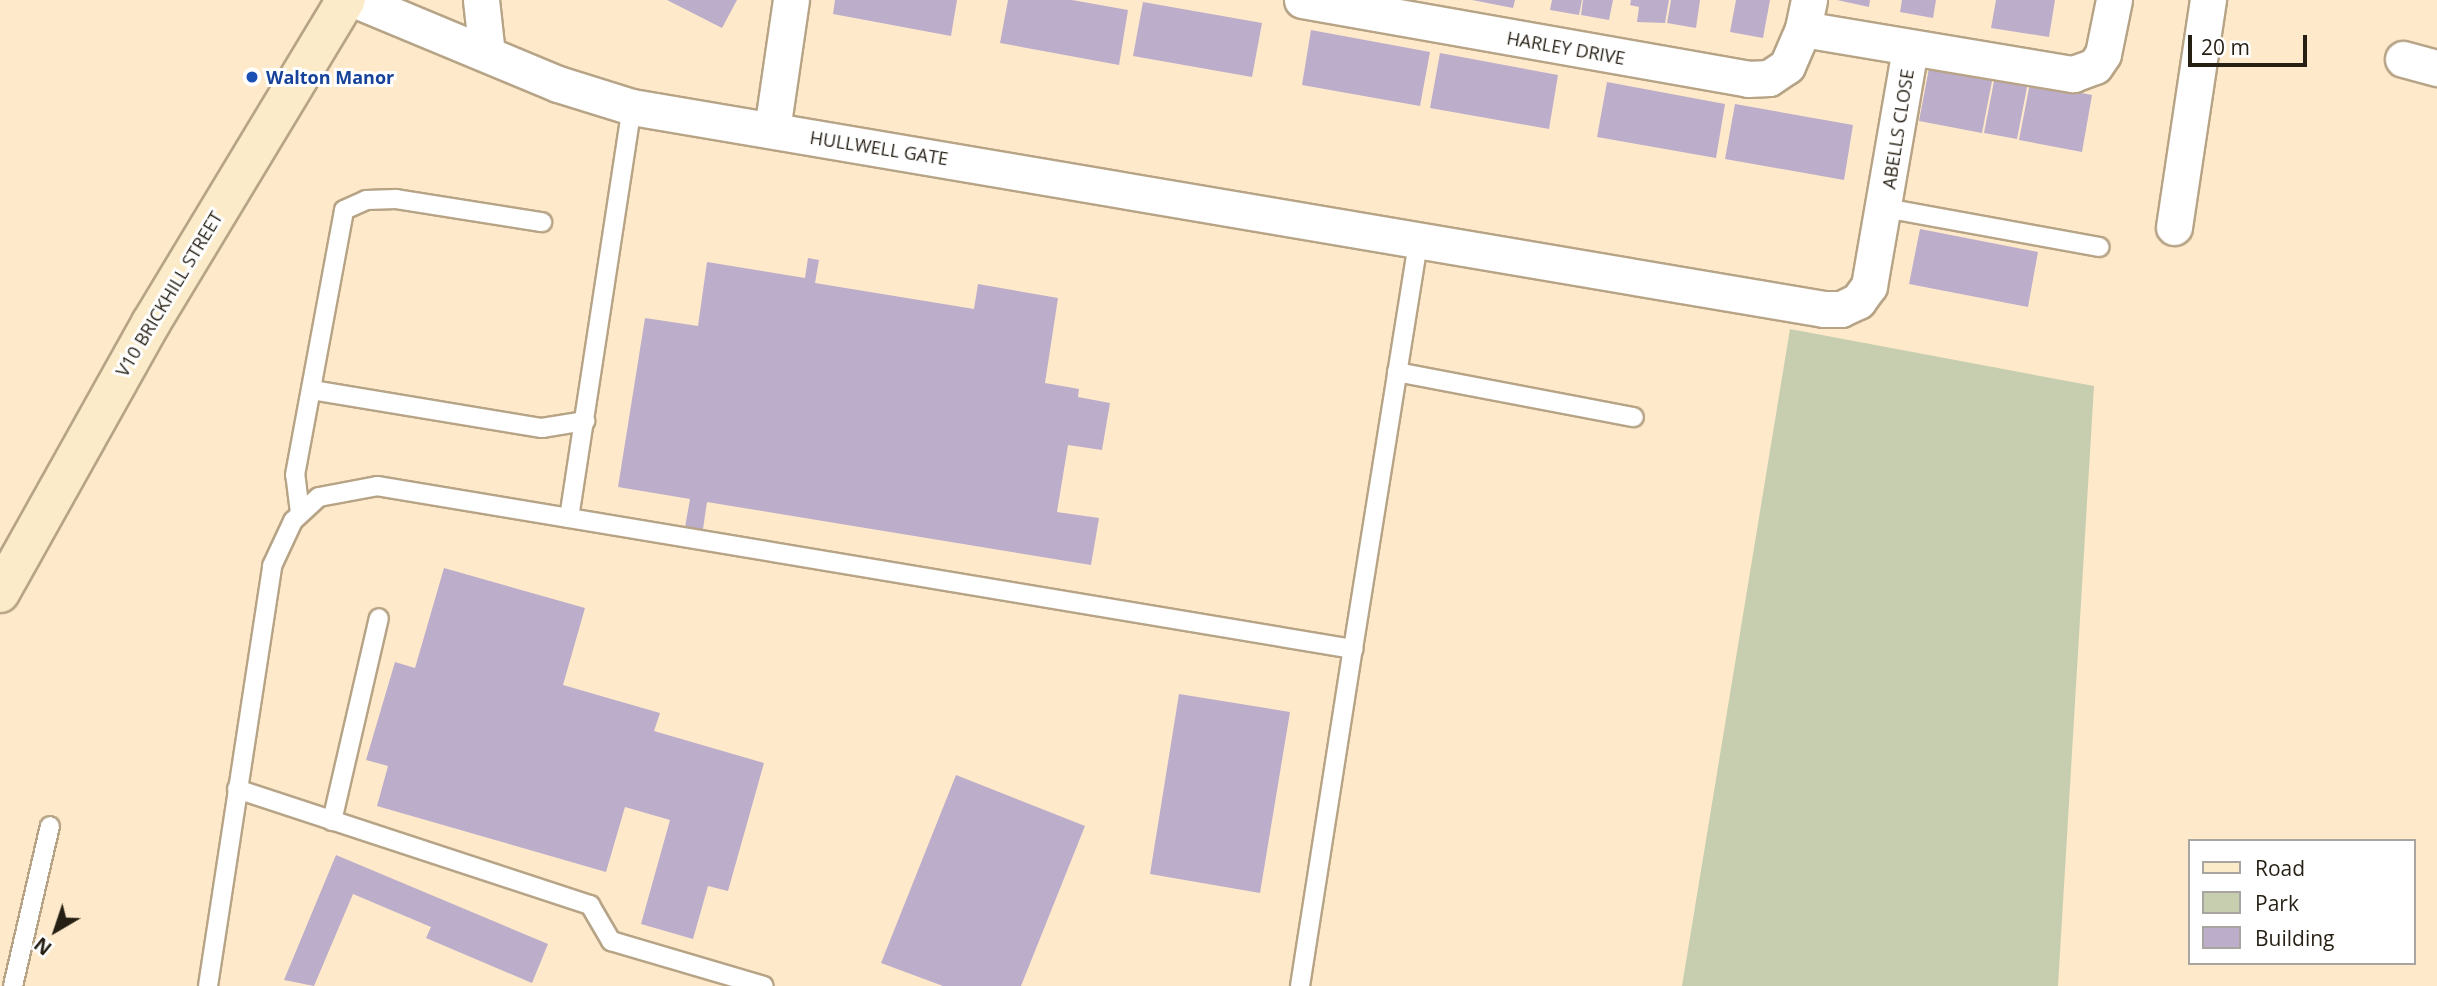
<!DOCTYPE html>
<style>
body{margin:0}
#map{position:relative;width:2437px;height:986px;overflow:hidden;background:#feeacb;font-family:"Open Sans",sans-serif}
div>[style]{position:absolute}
.green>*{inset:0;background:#c6ceaf}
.building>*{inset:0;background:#bcadcb}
.roads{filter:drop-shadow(2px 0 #b7a487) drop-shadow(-2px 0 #b7a487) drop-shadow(0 2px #b7a487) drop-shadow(0 -2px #b7a487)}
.lane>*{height:18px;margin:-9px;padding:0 9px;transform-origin:9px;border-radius:9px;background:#fff}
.street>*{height:35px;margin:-17.5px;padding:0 17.5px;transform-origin:17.5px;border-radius:17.5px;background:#fff}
.secondary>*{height:38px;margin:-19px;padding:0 19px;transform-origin:19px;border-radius:19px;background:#fbebc8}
.dots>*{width:19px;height:19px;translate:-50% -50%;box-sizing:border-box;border:4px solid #fff;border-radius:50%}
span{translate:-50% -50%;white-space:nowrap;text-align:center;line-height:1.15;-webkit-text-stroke:6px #fff;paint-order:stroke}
.street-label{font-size:18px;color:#261f14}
.transit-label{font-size:18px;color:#164399;font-weight:700}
.left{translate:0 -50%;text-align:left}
.legend{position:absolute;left:2188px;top:839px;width:228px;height:126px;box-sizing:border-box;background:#fff;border:2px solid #a8a5a1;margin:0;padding:9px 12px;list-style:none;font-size:21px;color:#261f14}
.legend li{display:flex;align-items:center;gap:14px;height:35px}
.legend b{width:35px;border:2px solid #a8a5a1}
.north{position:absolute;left:21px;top:895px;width:70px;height:70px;-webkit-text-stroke:5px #fff;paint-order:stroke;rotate:219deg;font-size:19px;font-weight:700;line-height:28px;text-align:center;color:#261f14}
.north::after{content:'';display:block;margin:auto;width:24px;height:32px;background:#261f14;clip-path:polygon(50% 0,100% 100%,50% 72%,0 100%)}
.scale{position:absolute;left:2188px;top:35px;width:119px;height:32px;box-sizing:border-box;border:4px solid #261f14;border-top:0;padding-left:9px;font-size:21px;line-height:24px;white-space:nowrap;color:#261f14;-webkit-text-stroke:5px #fff;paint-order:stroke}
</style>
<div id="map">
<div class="green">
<div style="clip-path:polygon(1790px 329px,2094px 386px,2058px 986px,1682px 986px)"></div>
</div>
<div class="building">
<div style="clip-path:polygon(667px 0,737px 0,722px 28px)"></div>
<div style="clip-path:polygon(835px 0,957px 0,951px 36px,833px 14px)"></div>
<div style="clip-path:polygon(1008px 0,1072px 0,1128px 10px,1119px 65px,1000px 43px)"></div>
<div style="clip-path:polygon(1472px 0,1515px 0,1513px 8px)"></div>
<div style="clip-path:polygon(1552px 0,1582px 0,1579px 15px,1550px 10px)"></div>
<div style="clip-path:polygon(1583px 0,1613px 0,1609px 20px,1581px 15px)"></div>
<div style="clip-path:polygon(1631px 0,1669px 0,1665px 23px,1637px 22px,1639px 7px,1630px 5px)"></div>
<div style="clip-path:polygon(1671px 0,1700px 0,1696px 28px,1667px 23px)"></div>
<div style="clip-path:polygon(1736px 0,1770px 0,1763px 38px,1730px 32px)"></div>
<div style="clip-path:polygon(1837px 0,1870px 0,1869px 7px)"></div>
<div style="clip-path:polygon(1902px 0,1936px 0,1933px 18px,1900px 12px)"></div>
<div style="clip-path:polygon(1996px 0,2055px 0,2049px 37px,1991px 28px)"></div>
<div style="clip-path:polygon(1143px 2px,1262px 23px,1252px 77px,1133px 56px)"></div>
<div style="clip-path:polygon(1311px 30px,1430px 52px,1420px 106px,1302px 85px)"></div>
<div style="clip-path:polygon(1440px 53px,1558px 75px,1549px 129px,1430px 108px)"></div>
<div style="clip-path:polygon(1930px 63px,1993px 76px,1982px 133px,1919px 121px)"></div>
<div style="clip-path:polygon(1995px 76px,2028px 82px,2017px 139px,1984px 133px)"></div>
<div style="clip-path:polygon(1607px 82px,1725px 104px,1716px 158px,1597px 137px)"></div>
<div style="clip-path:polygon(2030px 83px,2092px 95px,2082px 152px,2019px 140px)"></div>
<div style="clip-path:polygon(1735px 104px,1853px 125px,1844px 180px,1725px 159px)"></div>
<div style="clip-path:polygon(1920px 229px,2038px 252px,2028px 307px,1909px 284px)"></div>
<div style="clip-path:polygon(808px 258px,819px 260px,815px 283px,974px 309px,978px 284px,1058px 298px,1045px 383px,1079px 389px,1078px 397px,1110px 403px,1102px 450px,1068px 445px,1057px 512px,1099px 518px,1091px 565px,707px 502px,702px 536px,684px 533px,690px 499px,618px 487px,645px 318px,698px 326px,707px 262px,805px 278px)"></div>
<div style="clip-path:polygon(444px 568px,585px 608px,563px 685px,660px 713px,654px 731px,764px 763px,728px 891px,708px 886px,693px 939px,641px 924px,670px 820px,625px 807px,606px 872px,377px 806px,388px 766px,366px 760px,395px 662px,415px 668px)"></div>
<div style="clip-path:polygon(1179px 694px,1290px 712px,1260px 893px,1150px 874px)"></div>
<div style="clip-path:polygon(956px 775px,1085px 826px,1021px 986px,943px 986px,881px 963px)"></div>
<div style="clip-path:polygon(336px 855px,548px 944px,532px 983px,426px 938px,431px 927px,353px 894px,314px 986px,284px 980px)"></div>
</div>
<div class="roads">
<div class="lane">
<div style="left:1885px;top:208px;width:218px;rotate:10.3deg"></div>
<div style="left:1397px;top:372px;width:241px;rotate:10.8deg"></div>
<div style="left:312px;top:390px;width:233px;rotate:9.4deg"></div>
<div style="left:542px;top:428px;width:44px;rotate:-9.2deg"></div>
<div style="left:300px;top:513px;width:38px;rotate:-97deg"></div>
<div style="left:295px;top:475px;width:269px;rotate:-79.5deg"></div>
<div style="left:344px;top:210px;width:24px;rotate:-24deg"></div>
<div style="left:366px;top:200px;width:30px;rotate:-2deg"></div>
<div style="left:396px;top:199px;width:148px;rotate:9deg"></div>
<div style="left:569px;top:518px;width:416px;rotate:-81.3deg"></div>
<div style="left:237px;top:789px;width:372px;rotate:18.2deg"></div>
<div style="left:590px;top:905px;width:42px;rotate:59.7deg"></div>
<div style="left:611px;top:941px;width:159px;rotate:16.4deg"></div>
<div style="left:332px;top:821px;width:208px;rotate:-77deg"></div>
<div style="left:13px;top:986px;width:164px;rotate:-77deg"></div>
<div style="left:208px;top:986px;width:425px;rotate:-81.3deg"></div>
<div style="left:272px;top:566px;width:50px;rotate:-65deg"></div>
<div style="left:293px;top:521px;width:35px;rotate:-43deg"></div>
<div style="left:319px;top:497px;width:59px;rotate:-10.7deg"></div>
<div style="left:377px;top:486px;width:990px;rotate:9.48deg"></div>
<div style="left:1353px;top:649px;width:417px;rotate:-80.9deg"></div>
<div style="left:1300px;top:986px;width:341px;rotate:-81.1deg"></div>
</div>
<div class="street">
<div style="left:356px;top:0;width:219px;rotate:22.6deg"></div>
<div style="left:558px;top:84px;width:77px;rotate:17.3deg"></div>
<div style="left:632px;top:107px;width:1209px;rotate:9.62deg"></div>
<div style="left:1824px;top:309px;width:17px"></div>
<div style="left:1841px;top:309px;width:19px;rotate:-25deg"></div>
<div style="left:1858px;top:301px;width:19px;rotate:-54deg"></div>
<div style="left:1869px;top:286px;width:242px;rotate:-80.2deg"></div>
<div style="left:481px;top:0;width:54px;rotate:83.7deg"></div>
<div style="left:1302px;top:0;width:453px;rotate:10deg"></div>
<div style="left:1748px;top:79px;width:21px;rotate:-3deg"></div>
<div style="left:1769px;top:78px;width:22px;rotate:-34deg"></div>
<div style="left:1787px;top:66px;width:40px;rotate:-66.6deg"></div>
<div style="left:1809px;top:0;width:30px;rotate:102deg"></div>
<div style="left:1803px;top:29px;width:274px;rotate:9.5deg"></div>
<div style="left:2073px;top:74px;width:23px;rotate:-20deg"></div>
<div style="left:2095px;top:66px;width:14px;rotate:-56deg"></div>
<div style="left:2103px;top:54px;width:55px;rotate:-78.5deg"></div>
<div style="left:2403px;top:59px;width:35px;rotate:15deg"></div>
<div style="left:772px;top:130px;width:131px;rotate:-81.7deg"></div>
<div style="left:2174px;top:227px;width:230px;rotate:-81.5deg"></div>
</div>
<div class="secondary">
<div style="left:0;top:593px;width:309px;rotate:-60.8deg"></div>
<div style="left:151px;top:323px;width:377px;rotate:-58.9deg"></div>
</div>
</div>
<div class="dots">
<div style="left:252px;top:77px;background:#1a4fb4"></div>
</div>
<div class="street-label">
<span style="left:1566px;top:48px;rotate:10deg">HARLEY DRIVE</span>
<span style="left:1898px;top:129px;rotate:-81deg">ABELLS CLOSE</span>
<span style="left:879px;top:148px;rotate:9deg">HULLWELL GATE</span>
<span style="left:169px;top:294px;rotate:-59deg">V10 BRICKHILL STREET</span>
</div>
<div class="transit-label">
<span class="left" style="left:266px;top:77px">Walton Manor</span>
</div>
<ul class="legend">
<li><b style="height:9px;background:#fbebc8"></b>Road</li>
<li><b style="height:19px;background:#c6ceaf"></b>Park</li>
<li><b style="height:19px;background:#bcadcb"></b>Building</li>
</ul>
<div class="north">N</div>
<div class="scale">20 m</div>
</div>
